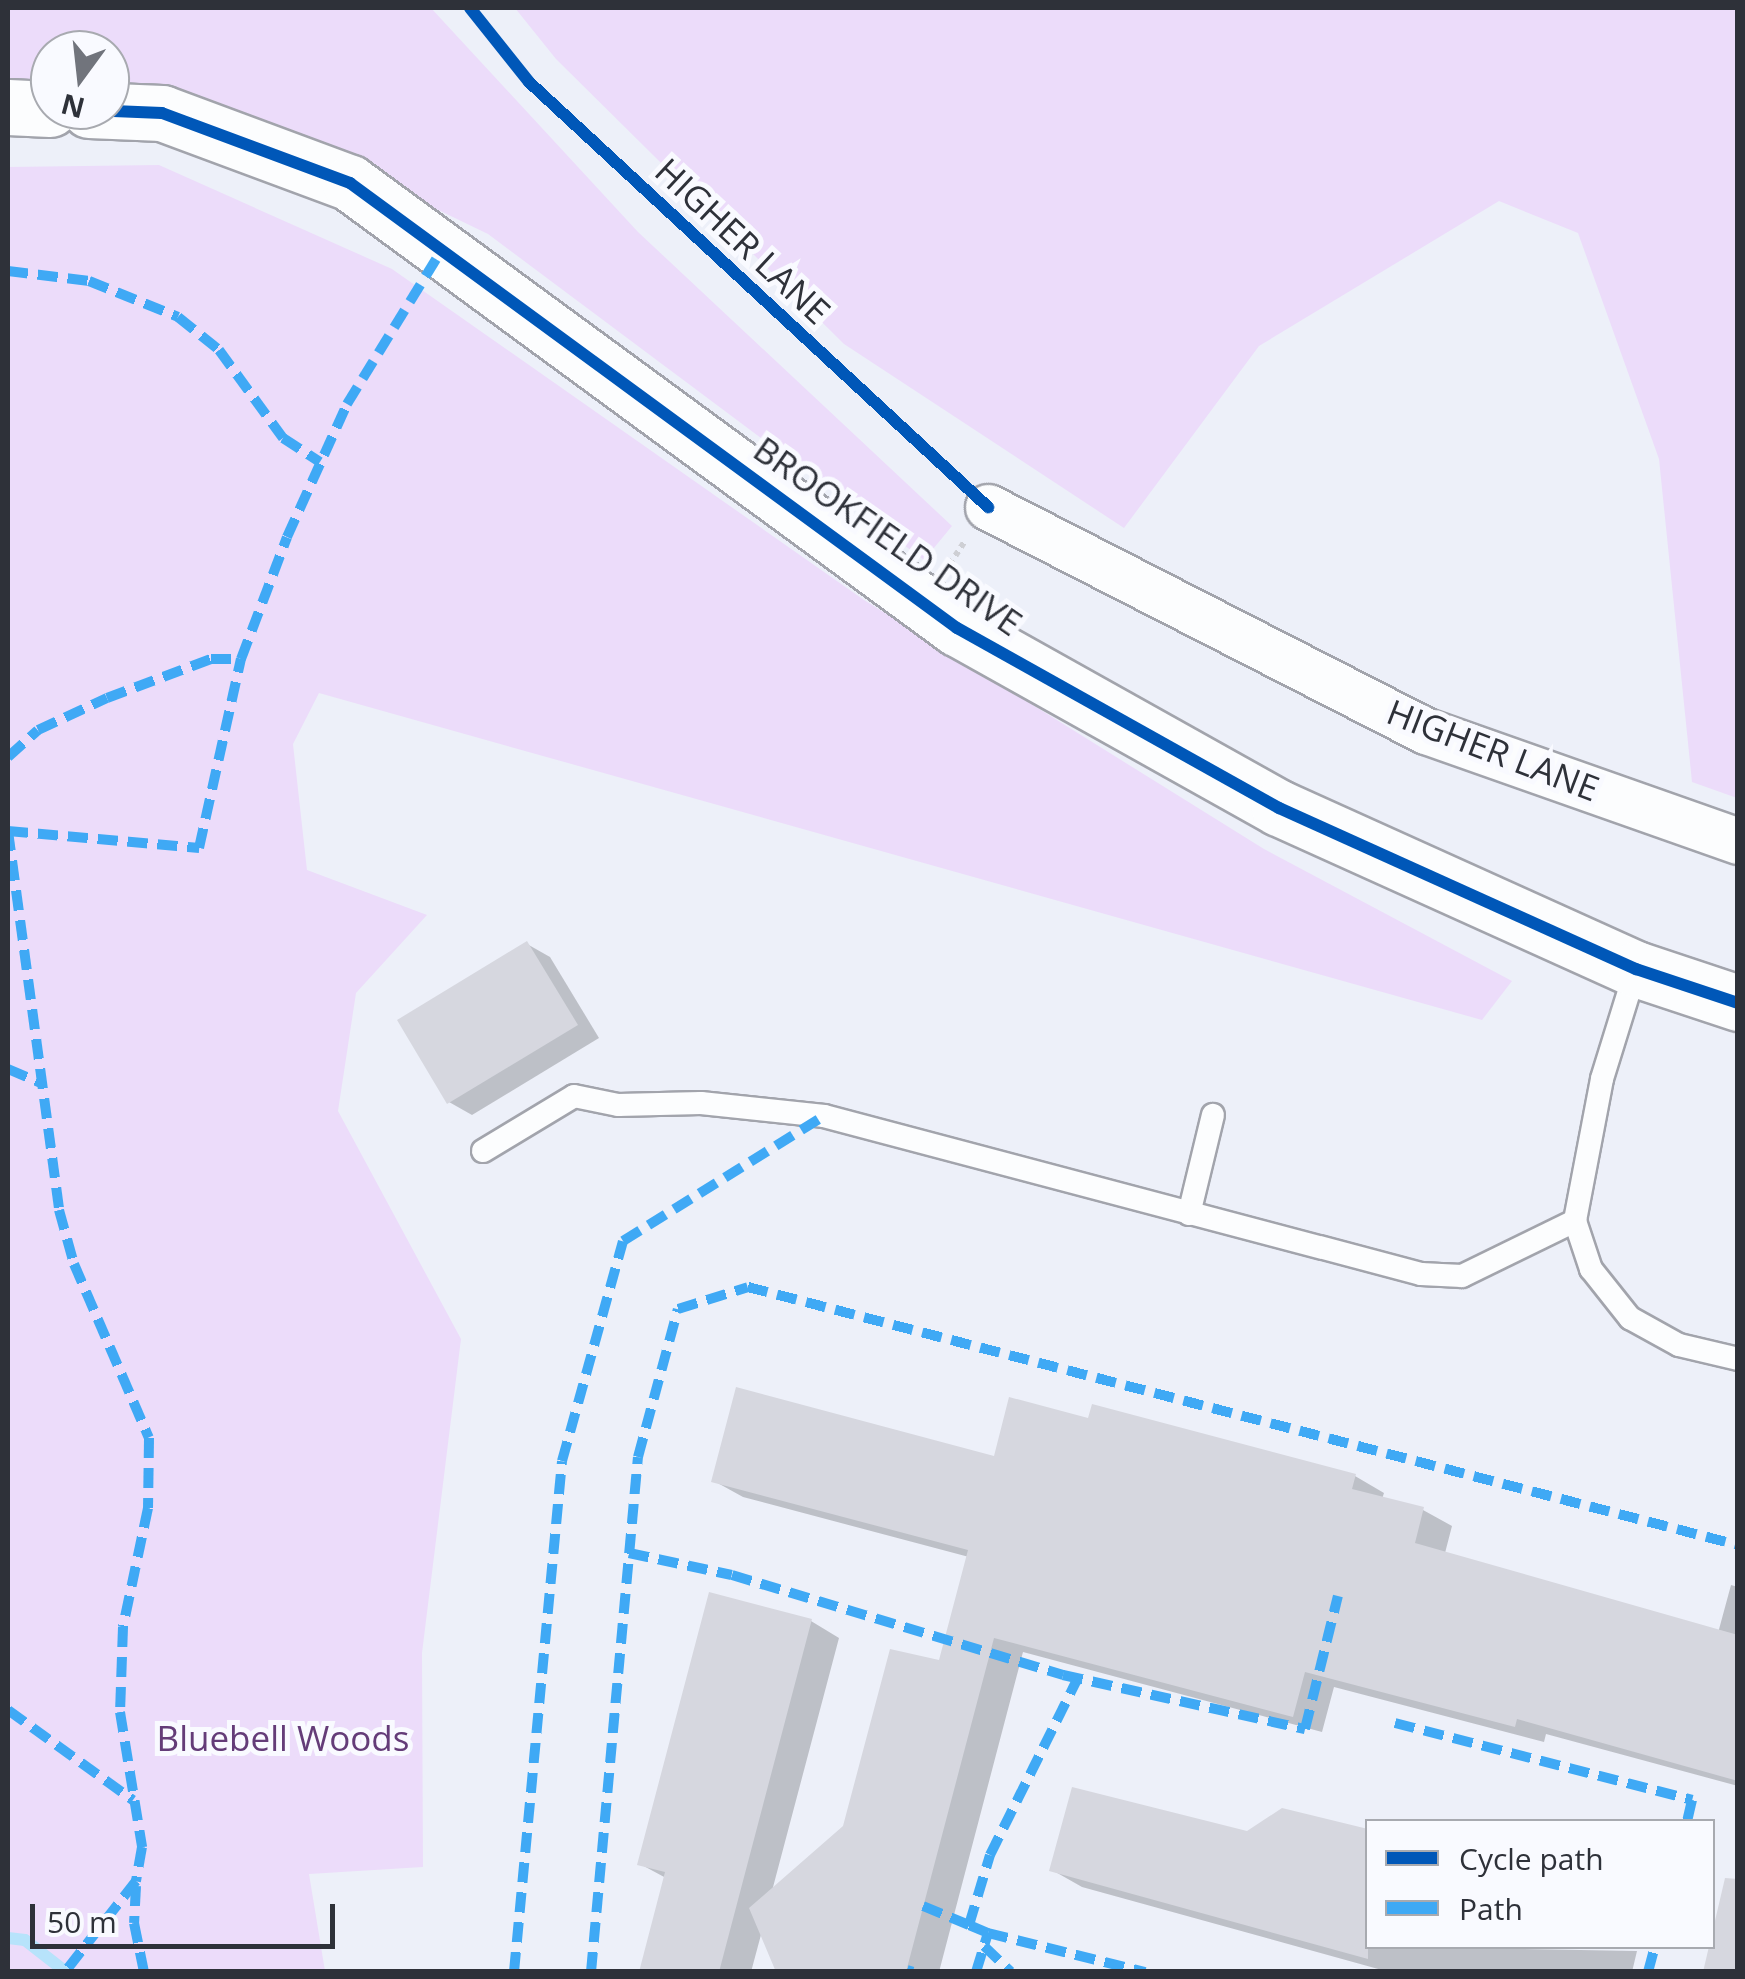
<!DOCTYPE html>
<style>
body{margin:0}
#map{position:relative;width:1745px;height:1979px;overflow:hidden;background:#edf0f9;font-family:"Open Sans",sans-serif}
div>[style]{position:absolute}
.green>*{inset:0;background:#ecdcfa}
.shadow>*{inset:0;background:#0003}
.stream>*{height:12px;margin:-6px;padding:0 6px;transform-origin:6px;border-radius:6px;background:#b7e3fb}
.building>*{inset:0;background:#d6d7df}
.path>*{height:6px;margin-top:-3px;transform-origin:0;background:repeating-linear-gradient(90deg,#cecfd4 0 5px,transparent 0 10px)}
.roads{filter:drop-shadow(2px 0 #a2a4ac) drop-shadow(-2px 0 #a2a4ac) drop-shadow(0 2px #a2a4ac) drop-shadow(0 -2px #a2a4ac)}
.service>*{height:22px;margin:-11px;padding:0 11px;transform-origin:11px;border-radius:11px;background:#fcfdfe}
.minor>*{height:45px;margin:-22.5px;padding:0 22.5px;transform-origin:22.5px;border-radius:22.5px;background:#fcfdfe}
.tertiary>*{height:55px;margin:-27.5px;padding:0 27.5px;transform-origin:27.5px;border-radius:27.5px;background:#fcfdfe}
.quiet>*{height:10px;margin-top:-5px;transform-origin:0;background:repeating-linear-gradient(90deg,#3fa9f5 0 20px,transparent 0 30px)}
.cycleway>*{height:12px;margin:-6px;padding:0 6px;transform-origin:6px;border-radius:6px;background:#0057b8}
span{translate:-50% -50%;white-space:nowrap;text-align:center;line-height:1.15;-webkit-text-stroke:10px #f9faff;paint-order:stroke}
.street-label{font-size:35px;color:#2e3139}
.park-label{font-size:35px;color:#643c78}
.frame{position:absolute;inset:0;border:10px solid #2e3139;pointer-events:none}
.legend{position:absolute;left:1365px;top:1819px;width:350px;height:130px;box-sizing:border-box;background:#f9faff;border:2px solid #a8aab0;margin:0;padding:12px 18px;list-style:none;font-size:30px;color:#2e3139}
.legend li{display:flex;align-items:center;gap:20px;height:50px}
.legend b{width:50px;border:2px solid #a8aab0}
.north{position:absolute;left:30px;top:30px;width:100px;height:100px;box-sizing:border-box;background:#f9faff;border:2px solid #a8aab0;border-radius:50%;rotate:195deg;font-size:28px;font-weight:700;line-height:40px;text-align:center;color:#2e3139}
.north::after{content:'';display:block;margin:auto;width:35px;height:45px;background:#71747c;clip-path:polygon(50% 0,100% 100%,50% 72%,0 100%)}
.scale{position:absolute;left:30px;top:1904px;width:305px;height:45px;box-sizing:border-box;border:5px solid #2e3139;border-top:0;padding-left:12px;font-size:30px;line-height:35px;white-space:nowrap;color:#2e3139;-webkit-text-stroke:8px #f9faff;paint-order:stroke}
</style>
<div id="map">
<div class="green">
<div style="clip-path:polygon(8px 8px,431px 8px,638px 232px,952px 526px,924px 560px,488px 234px,279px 133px,110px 98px,110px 50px,50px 50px,50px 90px,8px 93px)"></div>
<div style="clip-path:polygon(515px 8px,1737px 8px,1737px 798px,1692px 782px,1659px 459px,1578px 233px,1499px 201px,1259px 346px,1124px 528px,844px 344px,556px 59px)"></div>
<div style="clip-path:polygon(159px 165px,392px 269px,864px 600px,1264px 849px,1512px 981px,1482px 1020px,319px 693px,293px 744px,307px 870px,427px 915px,356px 993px,338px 1111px,461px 1339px,422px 1653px,423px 1867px,309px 1874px,325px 1971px,8px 1971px,8px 167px)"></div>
</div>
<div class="shadow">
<div style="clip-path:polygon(527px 944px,550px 957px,599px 1038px,472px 1115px,449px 1102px)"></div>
<div style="clip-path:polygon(1090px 1421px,1355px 1476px,1384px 1493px,1382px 1499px,1423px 1510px,1452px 1526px,1445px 1553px,1718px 1633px,1731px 1585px,1738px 1587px,1738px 1786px,1546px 1734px,1544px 1742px,1334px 1687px,1322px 1732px,1023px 1652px,939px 1972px,779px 1972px,762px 1931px,751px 1972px,641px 1972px,666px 1878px,640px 1864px,811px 1621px,839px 1638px,772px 1891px,845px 1828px,941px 1663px,969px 1557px,743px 1497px,714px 1481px,996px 1459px)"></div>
<div style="clip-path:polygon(1052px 1870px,1368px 1946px,1637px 1951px,1632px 1972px,1389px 1972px,1082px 1887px)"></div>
</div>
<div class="stream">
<div style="left:8px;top:1938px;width:17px;rotate:7deg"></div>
<div style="left:25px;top:1940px;width:52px;rotate:38deg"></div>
</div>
<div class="building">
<div style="clip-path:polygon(527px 941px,578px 1025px,447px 1104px,397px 1020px)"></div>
<div style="clip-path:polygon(736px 1387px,994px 1456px,1009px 1397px,1088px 1418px,1092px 1404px,1356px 1474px,1352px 1489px,1424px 1507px,1415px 1543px,1738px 1635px,1738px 1781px,1517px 1719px,1515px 1727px,1305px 1672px,1293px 1717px,994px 1638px,906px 1972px,776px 1972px,749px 1908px,843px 1826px,890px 1649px,939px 1660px,968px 1550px,711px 1482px)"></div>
<div style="clip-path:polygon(709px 1592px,812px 1619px,719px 1972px,639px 1972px,665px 1872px,637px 1865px)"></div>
<div style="clip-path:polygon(1072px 1787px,1247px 1831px,1282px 1808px,1368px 1829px,1368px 1959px,1049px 1871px)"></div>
<div style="clip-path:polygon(1725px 1878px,1738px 1879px,1738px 1972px,1703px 1972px)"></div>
</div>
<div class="path">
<div style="left:950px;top:564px;width:27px;rotate:-57deg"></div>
</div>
<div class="roads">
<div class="service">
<div style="left:1636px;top:969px;width:115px;rotate:107.2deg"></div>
<div style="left:1602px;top:1079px;width:145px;rotate:100.8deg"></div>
<div style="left:1575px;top:1221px;width:51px;rotate:71.6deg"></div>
<div style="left:1591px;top:1269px;width:63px;rotate:51.5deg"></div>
<div style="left:1630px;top:1318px;width:56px;rotate:28.9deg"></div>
<div style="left:1679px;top:1345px;width:61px;rotate:13.3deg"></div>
<div style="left:483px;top:1151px;width:106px;rotate:-31.1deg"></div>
<div style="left:574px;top:1096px;width:45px;rotate:11.6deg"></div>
<div style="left:618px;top:1105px;width:83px;rotate:-1.4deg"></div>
<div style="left:701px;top:1103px;width:124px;rotate:6deg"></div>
<div style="left:824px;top:1116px;width:618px;rotate:14.82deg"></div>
<div style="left:1421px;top:1274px;width:41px;rotate:2.8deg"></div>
<div style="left:1462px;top:1276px;width:126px;rotate:-26deg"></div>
<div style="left:1189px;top:1214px;width:102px;rotate:-76.4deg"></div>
</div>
<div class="minor">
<div style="left:988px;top:507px;width:492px;rotate:27.1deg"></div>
<div style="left:1426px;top:731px;width:331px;rotate:19.4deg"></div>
</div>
<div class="tertiary">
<div style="left:8px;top:107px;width:42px;rotate:2.7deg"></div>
<div style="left:89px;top:110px;width:73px;rotate:2.4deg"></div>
<div style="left:162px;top:113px;width:201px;rotate:20.4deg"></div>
<div style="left:350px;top:183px;width:753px;rotate:36.25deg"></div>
<div style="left:957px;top:628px;width:369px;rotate:29.2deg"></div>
<div style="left:1279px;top:808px;width:392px;rotate:24.3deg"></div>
<div style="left:1636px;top:969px;width:108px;rotate:18.4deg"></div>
</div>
</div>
<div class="quiet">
<div style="left:8px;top:271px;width:82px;rotate:7deg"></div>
<div style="left:89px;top:281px;width:96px;rotate:22deg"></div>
<div style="left:178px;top:317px;width:53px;rotate:38.8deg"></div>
<div style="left:219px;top:350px;width:109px;rotate:54deg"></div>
<div style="left:283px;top:438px;width:44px;rotate:33deg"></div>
<div style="left:8px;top:757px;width:40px;rotate:-42deg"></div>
<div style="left:38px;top:730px;width:76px;rotate:-24.9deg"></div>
<div style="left:107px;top:698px;width:111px;rotate:-20.6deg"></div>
<div style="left:211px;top:659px;width:30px"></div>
<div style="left:8px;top:831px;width:382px;rotate:82.3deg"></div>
<div style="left:59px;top:1210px;width:56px;rotate:74.5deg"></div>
<div style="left:74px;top:1264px;width:189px;rotate:66.7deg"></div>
<div style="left:149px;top:1438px;width:70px;rotate:90.8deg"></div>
<div style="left:148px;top:1508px;width:122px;rotate:101.9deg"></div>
<div style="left:123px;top:1627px;width:85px;rotate:92deg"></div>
<div style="left:120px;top:1712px;width:137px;rotate:80.7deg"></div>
<div style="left:142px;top:1847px;width:35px;rotate:100deg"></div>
<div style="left:136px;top:1881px;width:115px;rotate:128deg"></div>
<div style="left:8px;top:831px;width:192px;rotate:5.1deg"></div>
<div style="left:199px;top:848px;width:194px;rotate:-77.5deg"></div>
<div style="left:241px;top:659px;width:130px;rotate:-69.3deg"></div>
<div style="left:287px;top:537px;width:146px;rotate:-65.7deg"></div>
<div style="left:347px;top:404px;width:180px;rotate:-58.4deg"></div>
<div style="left:8px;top:1069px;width:36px;rotate:23deg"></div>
<div style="left:629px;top:1553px;width:105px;rotate:12.1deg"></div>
<div style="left:732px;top:1575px;width:346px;rotate:16.8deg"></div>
<div style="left:1063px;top:1675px;width:248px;rotate:12.6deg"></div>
<div style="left:1305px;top:1729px;width:137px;rotate:-76.1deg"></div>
<div style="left:8px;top:1710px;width:154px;rotate:35.8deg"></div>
<div style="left:1395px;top:1723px;width:307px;rotate:14.5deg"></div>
<div style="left:1692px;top:1800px;width:23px;rotate:103deg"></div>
<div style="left:136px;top:1886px;width:37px;rotate:93deg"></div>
<div style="left:134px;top:1923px;width:50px;rotate:78.5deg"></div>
<div style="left:923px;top:1906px;width:50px;rotate:22.4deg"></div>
<div style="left:988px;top:1933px;width:21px;rotate:-157deg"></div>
<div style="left:969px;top:1925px;width:73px;rotate:-73.3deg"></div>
<div style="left:990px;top:1855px;width:198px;rotate:-63.6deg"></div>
<div style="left:984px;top:1946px;width:37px;rotate:44deg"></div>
<div style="left:907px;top:1970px;width:6px;rotate:18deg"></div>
<div style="left:514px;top:1972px;width:513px;rotate:-84.63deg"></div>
<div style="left:562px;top:1461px;width:228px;rotate:-74.5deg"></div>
<div style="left:623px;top:1241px;width:237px;rotate:-31.9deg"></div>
<div style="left:591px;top:1972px;width:517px;rotate:-84.79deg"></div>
<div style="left:638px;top:1457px;width:153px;rotate:-74.9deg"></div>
<div style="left:678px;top:1309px;width:73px;rotate:-17.4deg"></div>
<div style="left:748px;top:1287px;width:1023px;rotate:14.61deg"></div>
<div style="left:976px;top:1972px;width:41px;rotate:-72.9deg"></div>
<div style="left:988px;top:1933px;width:162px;rotate:14deg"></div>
<div style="left:1648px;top:1972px;width:27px;rotate:-75deg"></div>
</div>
<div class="cycleway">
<div style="left:470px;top:8px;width:95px;rotate:51.4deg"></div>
<div style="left:529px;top:82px;width:626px;rotate:42.8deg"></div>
<div style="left:89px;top:110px;width:73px;rotate:2.4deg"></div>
<div style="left:162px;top:113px;width:201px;rotate:20.4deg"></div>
<div style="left:350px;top:183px;width:753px;rotate:36.25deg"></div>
<div style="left:957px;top:628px;width:369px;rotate:29.2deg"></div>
<div style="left:1279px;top:808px;width:392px;rotate:24.3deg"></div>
<div style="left:1636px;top:969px;width:108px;rotate:18.4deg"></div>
</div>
<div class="street-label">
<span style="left:743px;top:241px;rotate:43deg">HIGHER LANE</span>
<span style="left:888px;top:536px;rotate:35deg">BROOKFIELD DRIVE</span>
<span style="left:1493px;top:750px;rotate:21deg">HIGHER LANE</span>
</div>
<div class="park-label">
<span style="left:283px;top:1738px">Bluebell Woods</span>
</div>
<div class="frame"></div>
<ul class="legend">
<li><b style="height:12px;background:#0057b8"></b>Cycle path</li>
<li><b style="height:12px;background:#3fa9f5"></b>Path</li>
</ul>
<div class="north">N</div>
<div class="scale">50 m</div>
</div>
